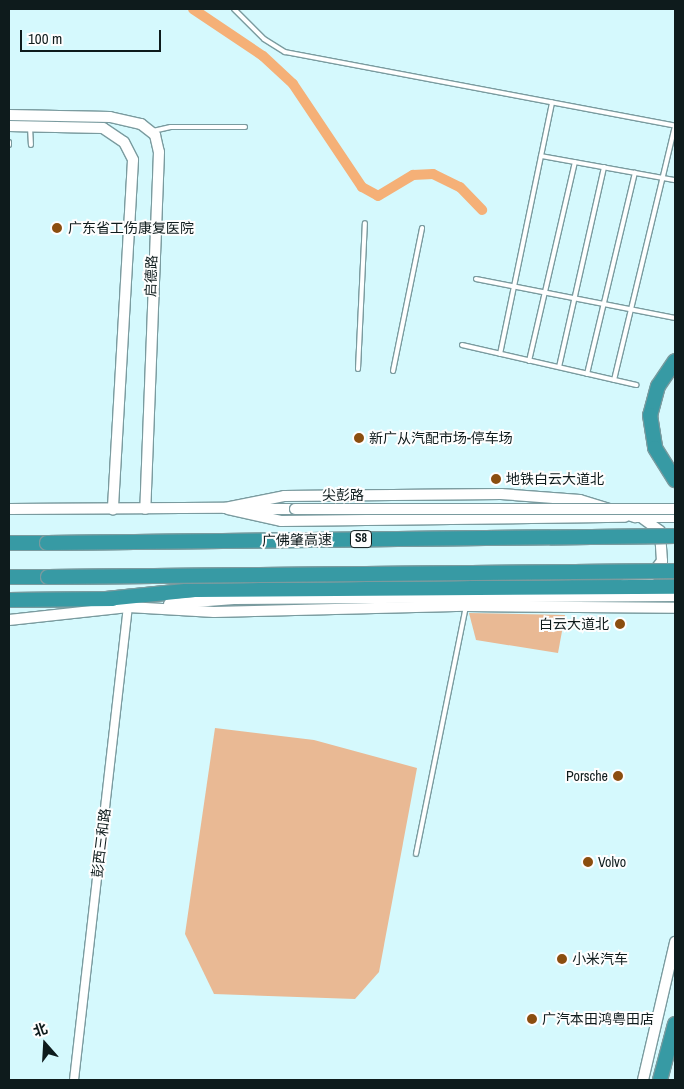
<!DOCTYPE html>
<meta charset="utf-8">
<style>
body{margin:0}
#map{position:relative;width:684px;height:1089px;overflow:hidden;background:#d5f9fd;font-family:"Archivo Narrow","Noto Sans SC",sans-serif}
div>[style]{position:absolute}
.green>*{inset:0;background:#e9b994}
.canal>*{height:10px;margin:-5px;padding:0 5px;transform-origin:5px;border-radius:5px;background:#f5b077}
.roads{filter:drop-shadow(1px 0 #7a9b9f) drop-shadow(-1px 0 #7a9b9f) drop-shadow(0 1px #7a9b9f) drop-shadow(0 -1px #7a9b9f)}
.lane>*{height:4px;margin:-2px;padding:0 2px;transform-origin:2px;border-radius:2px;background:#fff}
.street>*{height:8px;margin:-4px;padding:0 4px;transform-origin:4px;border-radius:4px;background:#fff}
.secondary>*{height:10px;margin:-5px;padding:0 5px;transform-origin:5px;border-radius:5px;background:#fff}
.highway>*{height:14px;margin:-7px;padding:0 7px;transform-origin:7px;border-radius:7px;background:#379aa4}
.bridges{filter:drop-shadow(1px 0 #7a9b9f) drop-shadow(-1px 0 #7a9b9f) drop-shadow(0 1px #7a9b9f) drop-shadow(0 -1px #7a9b9f)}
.secondary-bridge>*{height:10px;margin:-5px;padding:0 5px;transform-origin:5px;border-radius:5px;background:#fff}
.highway-bridge>*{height:14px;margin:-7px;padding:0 7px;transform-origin:7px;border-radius:7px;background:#379aa4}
.dots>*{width:14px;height:14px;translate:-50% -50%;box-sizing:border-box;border:2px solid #fefefe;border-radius:50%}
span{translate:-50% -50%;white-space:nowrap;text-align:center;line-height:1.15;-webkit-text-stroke:4px #fefefe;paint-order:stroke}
.shield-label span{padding:1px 4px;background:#fefefe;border:1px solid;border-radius:4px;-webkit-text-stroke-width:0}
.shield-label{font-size:12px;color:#0e1b1c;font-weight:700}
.poi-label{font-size:14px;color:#0e1b1c}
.left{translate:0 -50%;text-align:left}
.right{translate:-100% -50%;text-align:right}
.street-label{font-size:14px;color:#0e1b1c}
.frame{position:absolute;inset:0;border:10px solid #0e1b1c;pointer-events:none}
.north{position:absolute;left:20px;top:1019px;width:50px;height:50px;-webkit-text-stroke:4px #fefefe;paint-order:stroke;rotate:341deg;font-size:14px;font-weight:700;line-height:20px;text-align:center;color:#0e1b1c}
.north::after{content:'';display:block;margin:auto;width:18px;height:22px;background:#0e1b1c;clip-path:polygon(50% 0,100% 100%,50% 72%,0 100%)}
.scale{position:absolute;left:20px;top:30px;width:141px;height:22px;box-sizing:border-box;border:2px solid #0e1b1c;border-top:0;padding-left:6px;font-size:15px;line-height:18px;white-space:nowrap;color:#0e1b1c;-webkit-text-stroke:4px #fefefe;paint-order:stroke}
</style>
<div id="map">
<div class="green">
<div style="clip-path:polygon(469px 613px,565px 615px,558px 653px,476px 640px)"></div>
<div style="clip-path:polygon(215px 728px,314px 740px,417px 768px,379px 972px,355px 999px,214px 994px,185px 934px)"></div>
</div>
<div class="canal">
<div style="left:193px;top:9px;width:84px;rotate:33.9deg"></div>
<div style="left:263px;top:56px;width:41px;rotate:43deg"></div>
<div style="left:293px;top:84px;width:124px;rotate:56.2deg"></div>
<div style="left:362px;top:187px;width:18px;rotate:29deg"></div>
<div style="left:378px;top:196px;width:41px;rotate:-31deg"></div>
<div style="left:413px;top:175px;width:20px;rotate:-3deg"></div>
<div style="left:433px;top:174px;width:30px;rotate:26deg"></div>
<div style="left:460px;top:187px;width:32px;rotate:46deg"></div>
</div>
<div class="roads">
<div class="lane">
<div style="left:234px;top:9px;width:42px;rotate:45deg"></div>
<div style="left:264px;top:39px;width:25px;rotate:32deg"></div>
<div style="left:285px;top:52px;width:397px;rotate:10.7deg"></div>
<div style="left:30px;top:127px;width:18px;rotate:87deg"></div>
<div style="left:153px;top:131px;width:18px;rotate:-13deg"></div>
<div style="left:171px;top:127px;width:74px"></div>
<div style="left:9px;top:142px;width:3px;rotate:90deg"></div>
<div style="left:541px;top:156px;width:136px;rotate:10.2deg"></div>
<div style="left:476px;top:279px;width:203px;rotate:11.1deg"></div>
<div style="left:462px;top:345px;width:179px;rotate:12.9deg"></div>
<div style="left:500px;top:354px;width:257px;rotate:-78.3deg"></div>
<div style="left:529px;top:361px;width:204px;rotate:-77deg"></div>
<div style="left:559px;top:367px;width:205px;rotate:-77.3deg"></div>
<div style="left:358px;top:369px;width:146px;rotate:-87.3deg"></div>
<div style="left:393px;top:371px;width:146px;rotate:-78.5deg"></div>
<div style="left:587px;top:374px;width:207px;rotate:-76.6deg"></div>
<div style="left:614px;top:380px;width:261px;rotate:-76.5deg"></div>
<div style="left:416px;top:854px;width:253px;rotate:-78.6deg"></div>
</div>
<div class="street">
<div style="left:74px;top:1080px;width:476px;rotate:-83.5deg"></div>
</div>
<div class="secondary">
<div style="left:9px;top:115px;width:101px;rotate:1.1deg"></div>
<div style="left:110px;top:117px;width:32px;rotate:13deg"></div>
<div style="left:141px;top:124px;width:18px;rotate:38deg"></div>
<div style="left:155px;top:135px;width:17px;rotate:77deg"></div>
<div style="left:159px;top:152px;width:357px;rotate:92.2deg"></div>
<div style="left:9px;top:126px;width:94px;rotate:1.2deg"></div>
<div style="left:103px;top:128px;width:25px;rotate:34deg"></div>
<div style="left:124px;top:142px;width:20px;rotate:63deg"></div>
<div style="left:133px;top:160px;width:350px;rotate:93.3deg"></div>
<div style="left:9px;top:509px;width:216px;rotate:-0.3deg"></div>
<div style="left:225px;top:508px;width:60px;rotate:-11.5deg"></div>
<div style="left:284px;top:496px;width:217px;rotate:-0.5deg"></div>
<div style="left:501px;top:494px;width:79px;rotate:4.3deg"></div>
<div style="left:580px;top:500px;width:58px;rotate:17.2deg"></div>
<div style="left:635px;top:517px;width:40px"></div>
<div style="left:228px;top:509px;width:54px;rotate:12.8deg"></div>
<div style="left:281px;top:521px;width:344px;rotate:-0.7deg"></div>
<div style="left:246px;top:509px;width:49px"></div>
<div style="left:625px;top:584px;width:28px;rotate:-19deg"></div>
<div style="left:651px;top:575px;width:18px;rotate:-52deg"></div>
<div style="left:662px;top:561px;width:30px;rotate:-94deg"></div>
<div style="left:660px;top:531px;width:22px;rotate:-144deg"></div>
<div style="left:169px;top:604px;width:65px;rotate:-4.4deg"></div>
<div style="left:234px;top:599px;width:441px;rotate:-0.4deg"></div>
<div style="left:9px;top:620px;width:120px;rotate:-6.2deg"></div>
<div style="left:128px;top:607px;width:86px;rotate:3.3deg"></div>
<div style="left:214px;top:612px;width:252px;rotate:-1.4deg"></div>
<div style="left:466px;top:606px;width:209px;rotate:0.5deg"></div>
<div style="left:643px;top:1080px;width:142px;rotate:-76.9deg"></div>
</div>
<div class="highway">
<div style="left:9px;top:543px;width:38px"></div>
<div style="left:9px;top:577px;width:39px"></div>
<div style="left:106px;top:599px;width:89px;rotate:-5.8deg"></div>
<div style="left:195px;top:590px;width:480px;rotate:-0.4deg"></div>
<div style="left:9px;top:600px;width:104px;rotate:-0.6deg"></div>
<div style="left:660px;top:1080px;width:58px;rotate:-75deg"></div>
</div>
</div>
<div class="bridges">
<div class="secondary-bridge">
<div style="left:295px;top:509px;width:380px"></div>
</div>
<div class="highway-bridge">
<div style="left:675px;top:361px;width:30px;rotate:124deg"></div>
<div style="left:658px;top:386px;width:30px;rotate:105deg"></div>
<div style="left:650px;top:415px;width:33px;rotate:81deg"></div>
<div style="left:655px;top:448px;width:38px;rotate:58deg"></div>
<div style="left:47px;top:543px;width:628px;rotate:-0.64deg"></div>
<div style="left:48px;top:577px;width:627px;rotate:-0.55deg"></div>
</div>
</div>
<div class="dots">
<div style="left:57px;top:228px;background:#8b4e0f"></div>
<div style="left:359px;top:438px;background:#8b4e0f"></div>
<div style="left:496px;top:479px;background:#8b4e0f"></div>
<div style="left:620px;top:624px;background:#8b4e0f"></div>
<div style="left:618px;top:776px;background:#8b4e0f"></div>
<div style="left:588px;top:862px;background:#8b4e0f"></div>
<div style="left:562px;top:959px;background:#8b4e0f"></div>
<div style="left:532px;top:1019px;background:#8b4e0f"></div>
</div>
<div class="shield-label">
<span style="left:361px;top:539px">S8</span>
</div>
<div class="poi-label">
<span class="left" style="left:68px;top:228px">广东省工伤康复医院</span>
<span class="left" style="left:369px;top:438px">新广从汽配市场-停车场</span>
<span class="left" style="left:506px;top:479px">地铁白云大道北</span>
<span class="right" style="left:609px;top:624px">白云大道北</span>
<span class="right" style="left:608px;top:776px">Porsche</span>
<span class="left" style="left:598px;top:862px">Volvo</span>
<span class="left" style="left:572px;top:959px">小米汽车</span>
<span class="left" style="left:542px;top:1019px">广汽本田鸿粤田店</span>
</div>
<div class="street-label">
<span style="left:151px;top:276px;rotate:-88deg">启德路</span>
<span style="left:343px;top:495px">尖彭路</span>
<span style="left:297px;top:540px;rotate:-1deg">广佛肇高速</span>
<span style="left:101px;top:843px;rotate:-83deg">彭西三和路</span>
</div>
<div class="frame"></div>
<div class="north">北</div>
<div class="scale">100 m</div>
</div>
